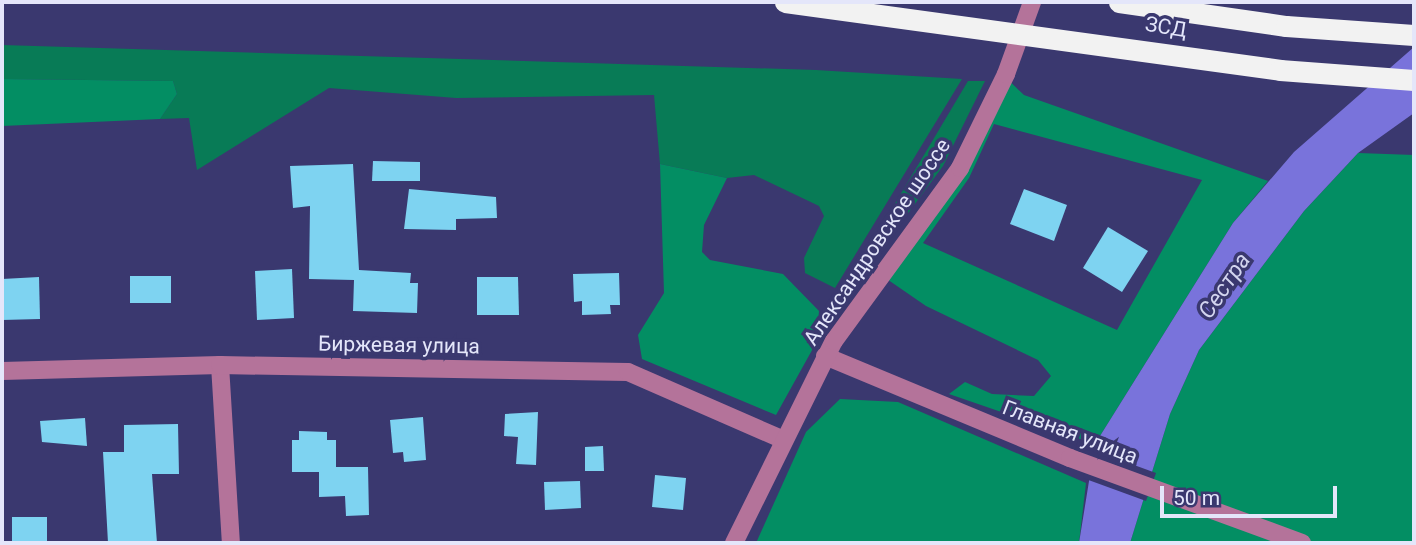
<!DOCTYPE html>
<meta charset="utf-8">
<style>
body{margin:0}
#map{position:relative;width:1416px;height:545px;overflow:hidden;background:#3a386f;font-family:Roboto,sans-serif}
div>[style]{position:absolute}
.green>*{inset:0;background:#087b56}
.forest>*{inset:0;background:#038e63}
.water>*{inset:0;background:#7973db}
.pier>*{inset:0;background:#3a386f}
.building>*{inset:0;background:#7ed3f1}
.minor>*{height:18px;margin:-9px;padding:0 9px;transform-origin:9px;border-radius:9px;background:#b4739a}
.highway>*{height:21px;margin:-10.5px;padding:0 10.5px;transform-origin:10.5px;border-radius:10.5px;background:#f2f2f2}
.highway-bridge>*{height:21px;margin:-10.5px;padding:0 10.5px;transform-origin:10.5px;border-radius:10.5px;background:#f2f2f2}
span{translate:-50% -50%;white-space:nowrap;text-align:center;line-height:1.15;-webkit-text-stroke:7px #3a386f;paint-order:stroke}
.street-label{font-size:21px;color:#e4e6fa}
.water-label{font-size:23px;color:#d3d5ef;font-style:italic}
.frame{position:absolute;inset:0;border:4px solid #e4e6fa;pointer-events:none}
.scale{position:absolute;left:1160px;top:486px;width:177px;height:32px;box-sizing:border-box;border:4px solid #e4e6fa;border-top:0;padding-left:9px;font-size:21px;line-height:24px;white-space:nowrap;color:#e4e6fa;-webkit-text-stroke:5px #3a386f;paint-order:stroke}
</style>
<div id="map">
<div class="green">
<div style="clip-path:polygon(2px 45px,816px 70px,962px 79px,835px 288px,805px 273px,804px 258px,824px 216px,819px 206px,754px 175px,727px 178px,660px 164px,654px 95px,456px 98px,329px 88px,197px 170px,189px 118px,160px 119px,177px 94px,173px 81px,2px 79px)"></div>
<div style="clip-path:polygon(968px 81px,985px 81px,943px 166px,849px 293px,843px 291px)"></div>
</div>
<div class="forest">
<div style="clip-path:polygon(evenodd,1005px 77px,1024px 95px,1268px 181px,1233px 223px,1095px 444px,949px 394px,965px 382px,992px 394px,1034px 396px,1051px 376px,1038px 360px,926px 306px,881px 275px,960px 168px,1005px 77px,994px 124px,1202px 180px,1117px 330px,923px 243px,969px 178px,994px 124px)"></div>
<div style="clip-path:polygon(2px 79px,173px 81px,177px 94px,160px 119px,2px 126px)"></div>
<div style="clip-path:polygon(1358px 153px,1414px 155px,1414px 543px,1130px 543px,1170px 414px,1199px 350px,1304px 211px)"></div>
<div style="clip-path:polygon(660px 164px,727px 178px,704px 225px,702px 252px,710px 260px,783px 274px,819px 311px,816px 343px,776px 415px,642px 359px,638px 335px,664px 293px)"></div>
<div style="clip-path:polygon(840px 399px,898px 402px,1086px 483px,1079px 543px,756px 543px,806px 432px)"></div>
</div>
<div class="water">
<div style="clip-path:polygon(1414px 47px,1414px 113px,1358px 153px,1304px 211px,1199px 350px,1170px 414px,1130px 543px,1079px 543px,1095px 444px,1233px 223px,1294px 152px)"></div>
</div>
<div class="pier">
<div style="clip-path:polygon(1090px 449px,1156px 473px,1146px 501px,1083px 478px)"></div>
</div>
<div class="building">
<div style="clip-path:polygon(373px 161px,420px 162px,420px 181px,372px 181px)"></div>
<div style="clip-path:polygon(353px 164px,359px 270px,411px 273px,410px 283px,418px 283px,417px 313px,353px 311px,354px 280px,309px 279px,310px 206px,293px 208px,290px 166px)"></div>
<div style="clip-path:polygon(409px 189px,496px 197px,497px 218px,456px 219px,456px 230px,404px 229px)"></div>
<div style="clip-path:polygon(1024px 189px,1067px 205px,1054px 241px,1010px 224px)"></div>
<div style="clip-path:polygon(1108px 227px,1148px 251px,1122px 292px,1083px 268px)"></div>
<div style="clip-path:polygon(292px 269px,294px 318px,257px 320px,255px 271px)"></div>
<div style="clip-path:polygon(619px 273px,620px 305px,610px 305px,611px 314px,582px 315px,582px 301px,574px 302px,573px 274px)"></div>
<div style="clip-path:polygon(130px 276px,171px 276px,171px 303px,130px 303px)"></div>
<div style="clip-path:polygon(39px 277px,40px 319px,2px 320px,2px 279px)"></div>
<div style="clip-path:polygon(477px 277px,518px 277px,519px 315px,477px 315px)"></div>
<div style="clip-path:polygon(538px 412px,536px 465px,516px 464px,518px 437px,504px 436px,505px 414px)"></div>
<div style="clip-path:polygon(423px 417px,426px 460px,404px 462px,403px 452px,393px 453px,390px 420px)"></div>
<div style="clip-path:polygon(85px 418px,87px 446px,42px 442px,40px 421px)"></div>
<div style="clip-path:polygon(178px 424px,179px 474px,152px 474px,157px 543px,108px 543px,103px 452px,124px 452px,124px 425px)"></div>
<div style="clip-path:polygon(299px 431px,327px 432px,327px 440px,336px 440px,336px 467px,368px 467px,369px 515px,346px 516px,345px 496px,319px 497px,319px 472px,292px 472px,292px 440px,299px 440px)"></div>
<div style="clip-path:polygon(603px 446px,604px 471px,585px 471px,585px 447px)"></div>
<div style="clip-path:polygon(655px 475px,686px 478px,683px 510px,652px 507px)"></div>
<div style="clip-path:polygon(580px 481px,581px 508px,545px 510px,544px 482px)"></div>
<div style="clip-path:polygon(12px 517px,47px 517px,47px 543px,12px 543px)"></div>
</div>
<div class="minor">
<div style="left:825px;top:356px;width:265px;rotate:22.6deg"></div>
<div style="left:1070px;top:458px;width:247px;rotate:20.1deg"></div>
<div style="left:220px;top:365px;width:178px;rotate:86.5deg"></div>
<div style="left:2px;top:371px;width:218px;rotate:-1.6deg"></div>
<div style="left:220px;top:365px;width:408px;rotate:1deg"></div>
<div style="left:628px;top:372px;width:167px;rotate:23.6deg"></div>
<div style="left:734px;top:543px;width:225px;rotate:-63.7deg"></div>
<div style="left:834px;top:341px;width:214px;rotate:-53.9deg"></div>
<div style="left:960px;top:168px;width:105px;rotate:-63.9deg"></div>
<div style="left:1006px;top:74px;width:77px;rotate:-70.1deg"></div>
</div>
<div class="highway">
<div style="left:1119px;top:2px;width:169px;rotate:8.2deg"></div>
<div style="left:1286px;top:26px;width:128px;rotate:4deg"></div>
</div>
<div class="highway-bridge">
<div style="left:785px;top:2px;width:500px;rotate:7.8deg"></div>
<div style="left:1280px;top:70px;width:134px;rotate:4.3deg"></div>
</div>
<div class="street-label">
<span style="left:1166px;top:27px;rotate:9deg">ЗСД</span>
<span style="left:877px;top:242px;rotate:-56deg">Александровское шоссе</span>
<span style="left:399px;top:345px;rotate:1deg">Биржевая улица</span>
<span style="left:1070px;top:432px;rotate:21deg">Главная улица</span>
</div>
<div class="water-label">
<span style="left:1225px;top:286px;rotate:-56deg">Сестра</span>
</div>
<div class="frame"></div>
<div class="scale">50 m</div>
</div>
